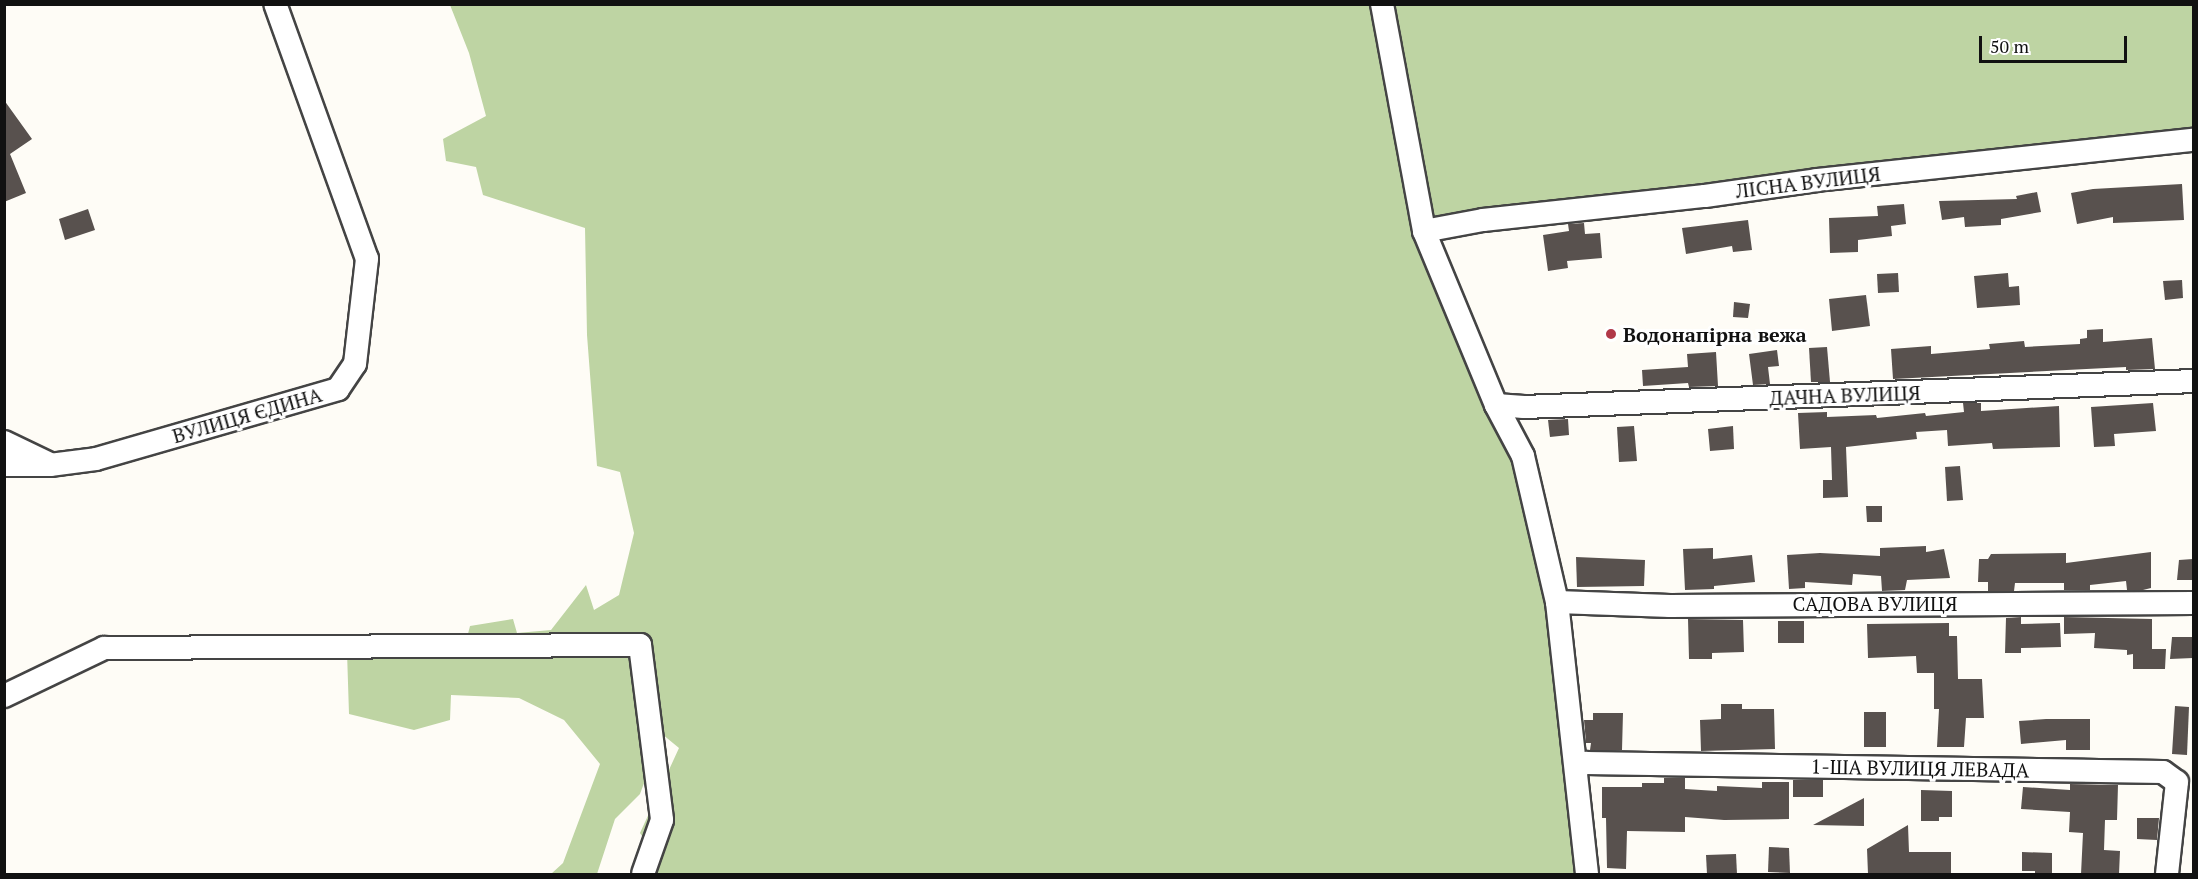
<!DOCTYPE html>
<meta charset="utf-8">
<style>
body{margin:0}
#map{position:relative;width:2198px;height:879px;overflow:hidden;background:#fefcf6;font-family:"PT Serif",serif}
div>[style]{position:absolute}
.forest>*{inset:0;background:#bed4a3}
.building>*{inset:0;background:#58514e}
.roads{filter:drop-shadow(2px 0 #444) drop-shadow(-2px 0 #444) drop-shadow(0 2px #444) drop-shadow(0 -2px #444)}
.minor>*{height:22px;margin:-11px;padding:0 11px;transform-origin:11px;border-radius:11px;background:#fff}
.dots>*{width:16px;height:16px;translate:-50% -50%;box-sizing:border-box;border:3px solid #fff;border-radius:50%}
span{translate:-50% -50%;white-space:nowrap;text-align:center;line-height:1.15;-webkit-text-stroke:6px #fff;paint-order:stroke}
.street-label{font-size:20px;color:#111}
.poi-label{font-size:20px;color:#111;font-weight:700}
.left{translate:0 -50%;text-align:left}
.frame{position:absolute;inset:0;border:6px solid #111;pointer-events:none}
.scale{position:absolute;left:1979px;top:36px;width:148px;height:27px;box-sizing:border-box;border:3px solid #111;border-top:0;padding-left:8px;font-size:18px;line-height:21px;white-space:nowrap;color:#111;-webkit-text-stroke:4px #fff;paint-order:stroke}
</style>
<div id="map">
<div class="forest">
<div style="clip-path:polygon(450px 5px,2193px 5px,2193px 140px,1424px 231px,1496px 405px,1557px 602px,1587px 874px,643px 874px,648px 845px,640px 833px,679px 748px,662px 734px,640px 794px,615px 819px,597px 874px,551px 874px,563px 863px,600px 764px,564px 720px,519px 698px,451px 695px,450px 720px,414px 730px,349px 714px,347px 652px,463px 653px,470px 626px,513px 619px,517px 633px,551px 630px,586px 585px,594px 610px,619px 595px,634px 533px,620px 472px,597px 466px,587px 335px,585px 228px,483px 195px,476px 167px,446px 161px,443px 139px,486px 116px,469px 53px)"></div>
</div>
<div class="building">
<div style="clip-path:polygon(4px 100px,32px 139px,10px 154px,26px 193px,4px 202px)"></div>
<div style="clip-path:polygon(2182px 184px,2184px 220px,2113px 223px,2113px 217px,2077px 224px,2071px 193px,2093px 189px)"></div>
<div style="clip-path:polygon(2037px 192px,2041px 212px,2001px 219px,2001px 225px,1965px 227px,1964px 217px,1942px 220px,1939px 201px,2017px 199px,2016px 196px)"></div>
<div style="clip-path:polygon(1904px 204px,1906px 224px,1891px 226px,1892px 236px,1858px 240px,1858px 252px,1830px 253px,1829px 218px,1878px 216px,1877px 206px)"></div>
<div style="clip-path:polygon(88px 209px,95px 230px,65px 240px,59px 219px)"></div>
<div style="clip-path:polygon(1748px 220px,1752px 250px,1733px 252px,1732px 246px,1686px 254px,1682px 228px)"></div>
<div style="clip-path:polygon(1584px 223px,1585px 234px,1600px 233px,1602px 258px,1567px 261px,1568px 268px,1548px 271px,1543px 235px,1569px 231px,1568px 224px)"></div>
<div style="clip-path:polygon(1898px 273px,1899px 292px,1878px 293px,1877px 274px)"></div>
<div style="clip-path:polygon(2008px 273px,2009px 287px,2019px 286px,2020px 305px,1977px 308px,1974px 276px)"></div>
<div style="clip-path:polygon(2182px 280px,2183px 298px,2165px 300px,2163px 281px)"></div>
<div style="clip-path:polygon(1866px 295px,1870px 326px,1832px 331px,1829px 299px)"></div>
<div style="clip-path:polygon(1734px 302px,1750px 304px,1748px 318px,1733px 317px)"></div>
<div style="clip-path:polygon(2103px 329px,2103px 342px,2152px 338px,2155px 369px,2126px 370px,2126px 367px,1893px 379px,1891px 349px,1931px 346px,1931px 354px,1990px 349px,1989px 344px,2024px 341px,2025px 347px,2080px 344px,2080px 339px,2087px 338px,2087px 330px)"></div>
<div style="clip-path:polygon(1827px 347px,1830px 382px,1811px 382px,1809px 348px)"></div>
<div style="clip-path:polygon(1777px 350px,1779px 366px,1768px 367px,1770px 384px,1753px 385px,1749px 354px)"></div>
<div style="clip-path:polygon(1716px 352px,1718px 386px,1689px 387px,1688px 383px,1643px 386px,1642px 370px,1688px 367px,1687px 354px)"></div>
<div style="clip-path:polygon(1963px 403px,1981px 403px,1981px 411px,2059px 406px,2060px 447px,1993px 449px,1992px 443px,1948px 446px,1947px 430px,1916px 432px,1917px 439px,1846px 447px,1848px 497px,1823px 498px,1823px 480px,1832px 480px,1831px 447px,1800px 449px,1798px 413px,1827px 412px,1827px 417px,1876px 415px,1877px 418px,1925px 413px,1926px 416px,1964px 412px)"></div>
<div style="clip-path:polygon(2153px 403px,2156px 431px,2114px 434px,2115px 446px,2094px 447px,2091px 407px)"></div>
<div style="clip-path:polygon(1568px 419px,1569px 435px,1550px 437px,1548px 420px)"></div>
<div style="clip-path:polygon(1634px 426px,1637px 461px,1619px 462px,1617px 427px)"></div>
<div style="clip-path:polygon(1733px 426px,1734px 449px,1710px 451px,1708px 429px)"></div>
<div style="clip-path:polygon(1960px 466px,1963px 500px,1947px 501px,1945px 467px)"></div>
<div style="clip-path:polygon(1866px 506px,1882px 506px,1882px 522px,1867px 522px)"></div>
<div style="clip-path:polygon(1926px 546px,1926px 552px,1944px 549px,1950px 578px,1907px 580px,1905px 590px,1882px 591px,1881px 576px,1853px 574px,1852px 585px,1805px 582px,1805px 588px,1789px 589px,1787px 555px,1820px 553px,1880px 556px,1880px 548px)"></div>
<div style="clip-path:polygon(1713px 548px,1713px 559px,1752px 555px,1755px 582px,1714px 586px,1714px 589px,1685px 590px,1683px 549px)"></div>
<div style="clip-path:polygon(2151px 552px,2151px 588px,2143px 590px,2127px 590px,2126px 581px,2090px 585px,2090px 590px,2064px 590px,2064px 583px,2015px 583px,2014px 591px,1988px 591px,1988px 582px,1978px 582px,1979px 559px,1988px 559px,1991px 554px,2066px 553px,2066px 563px)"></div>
<div style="clip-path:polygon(1576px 557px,1645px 560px,1644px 586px,1577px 587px)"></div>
<div style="clip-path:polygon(2193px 559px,2193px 580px,2177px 580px,2179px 560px)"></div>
<div style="clip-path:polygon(2021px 617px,2021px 624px,2060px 623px,2061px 647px,2021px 648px,2021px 653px,2005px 653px,2006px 618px)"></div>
<div style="clip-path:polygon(2064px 617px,2152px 619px,2152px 649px,2166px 649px,2165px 669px,2133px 669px,2133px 654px,2127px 655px,2127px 650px,2094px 648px,2095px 633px,2064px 634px)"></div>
<div style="clip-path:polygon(1688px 619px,1743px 620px,1744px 652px,1712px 653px,1712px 659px,1689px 659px)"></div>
<div style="clip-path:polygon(1778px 621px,1804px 621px,1804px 643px,1778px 643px)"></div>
<div style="clip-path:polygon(1949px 623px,1949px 636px,1957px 636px,1958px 679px,1982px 679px,1984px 718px,1966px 718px,1964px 747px,1937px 747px,1939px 709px,1934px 709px,1934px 673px,1917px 673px,1916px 656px,1868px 658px,1867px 624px)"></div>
<div style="clip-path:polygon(2172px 637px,2193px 637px,2193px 658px,2170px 659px)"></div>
<div style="clip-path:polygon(1721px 704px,1742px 704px,1742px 709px,1774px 709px,1775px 749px,1701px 751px,1700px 720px,1721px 719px)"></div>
<div style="clip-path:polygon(2175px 706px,2189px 707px,2187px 755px,2172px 754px)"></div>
<div style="clip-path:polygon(1864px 712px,1886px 712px,1886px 747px,1864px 747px)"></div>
<div style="clip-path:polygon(1593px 713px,1623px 713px,1622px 750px,1590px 750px,1591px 743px,1586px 743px,1584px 720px,1593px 720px)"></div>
<div style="clip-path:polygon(2046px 719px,2090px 719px,2090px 750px,2066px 750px,2066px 740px,2021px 744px,2019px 721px)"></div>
<div style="clip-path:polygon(1664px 778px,1685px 778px,1685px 789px,1717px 791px,1717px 786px,1762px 788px,1762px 782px,1789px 782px,1789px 819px,1724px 820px,1685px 817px,1685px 832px,1627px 831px,1626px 869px,1607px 868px,1606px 818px,1602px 818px,1602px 787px,1642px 787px,1642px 783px,1664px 783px)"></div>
<div style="clip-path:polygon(1793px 780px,1823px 780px,1823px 797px,1793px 797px)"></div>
<div style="clip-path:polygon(2070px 784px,2118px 785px,2117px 820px,2105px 820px,2104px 850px,2120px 851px,2119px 874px,2081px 874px,2083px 833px,2069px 832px,2070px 812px,2021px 809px,2023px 787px,2070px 790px)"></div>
<div style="clip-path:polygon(1921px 790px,1952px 791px,1952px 817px,1939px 817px,1939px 821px,1921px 821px)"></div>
<div style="clip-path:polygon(1864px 798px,1864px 826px,1813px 825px)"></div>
<div style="clip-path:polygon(2137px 818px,2159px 818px,2157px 840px,2137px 839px)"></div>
<div style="clip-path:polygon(1908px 825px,1909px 852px,1951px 852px,1951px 874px,1868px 874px,1867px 849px)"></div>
<div style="clip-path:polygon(1769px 847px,1789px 848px,1790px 873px,1768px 872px)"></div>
<div style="clip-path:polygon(2022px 852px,2052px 853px,2052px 874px,2035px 874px,2035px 871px,2022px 871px)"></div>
<div style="clip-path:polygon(1736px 854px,1737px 874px,1707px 874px,1706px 855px)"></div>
</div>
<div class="roads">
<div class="minor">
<div style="left:1382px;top:4px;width:231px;rotate:79.5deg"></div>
<div style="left:1424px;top:231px;width:188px;rotate:67.5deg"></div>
<div style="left:1496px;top:405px;width:58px;rotate:62.1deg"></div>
<div style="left:1523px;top:456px;width:150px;rotate:76.9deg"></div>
<div style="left:1557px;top:602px;width:274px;rotate:83.7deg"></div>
<div style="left:1424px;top:231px;width:60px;rotate:-10.6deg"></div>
<div style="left:1483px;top:220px;width:223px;rotate:-6.2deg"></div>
<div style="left:1705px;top:196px;width:113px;rotate:-8.1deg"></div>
<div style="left:1817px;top:180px;width:379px;rotate:-6.1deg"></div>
<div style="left:1496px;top:405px;width:28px;rotate:4deg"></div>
<div style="left:1524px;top:407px;width:671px;rotate:-2.22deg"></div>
<div style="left:4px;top:442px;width:49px;rotate:25.5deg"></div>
<div style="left:4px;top:465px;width:46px"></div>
<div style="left:50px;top:465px;width:46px;rotate:-7.4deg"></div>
<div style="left:96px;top:459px;width:252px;rotate:-16.1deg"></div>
<div style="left:338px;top:389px;width:30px;rotate:-56deg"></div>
<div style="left:355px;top:364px;width:106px;rotate:-83.5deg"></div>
<div style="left:367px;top:259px;width:271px;rotate:-109.8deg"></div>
<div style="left:1557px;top:602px;width:113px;rotate:2deg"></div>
<div style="left:1670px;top:606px;width:524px;rotate:-0.33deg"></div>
<div style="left:4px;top:696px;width:111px;rotate:-25.6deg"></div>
<div style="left:104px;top:648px;width:536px;rotate:-0.32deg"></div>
<div style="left:640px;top:645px;width:176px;rotate:82.8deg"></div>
<div style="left:662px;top:820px;width:57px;rotate:109.4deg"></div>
<div style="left:1576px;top:767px;width:11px;rotate:-22deg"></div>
<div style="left:1586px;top:763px;width:577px;rotate:0.89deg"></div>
<div style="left:2163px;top:772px;width:17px;rotate:36deg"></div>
<div style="left:2177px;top:782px;width:93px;rotate:96.2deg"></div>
</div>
</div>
<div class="dots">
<div style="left:1611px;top:334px;background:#b13948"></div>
</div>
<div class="street-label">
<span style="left:1808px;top:182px;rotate:-7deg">ЛІСНА ВУЛИЦЯ</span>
<span style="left:1845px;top:395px;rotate:-2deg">ДАЧНА ВУЛИЦЯ</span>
<span style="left:247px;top:415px;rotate:-16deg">ВУЛИЦЯ ЄДИНА</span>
<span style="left:1875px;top:603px">САДОВА ВУЛИЦЯ</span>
<span style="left:1920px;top:768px;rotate:1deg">1-ША ВУЛИЦЯ ЛЕВАДА</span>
</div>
<div class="poi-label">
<span class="left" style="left:1623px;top:334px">Водонапірна вежа</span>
</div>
<div class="frame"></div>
<div class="scale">50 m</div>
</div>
